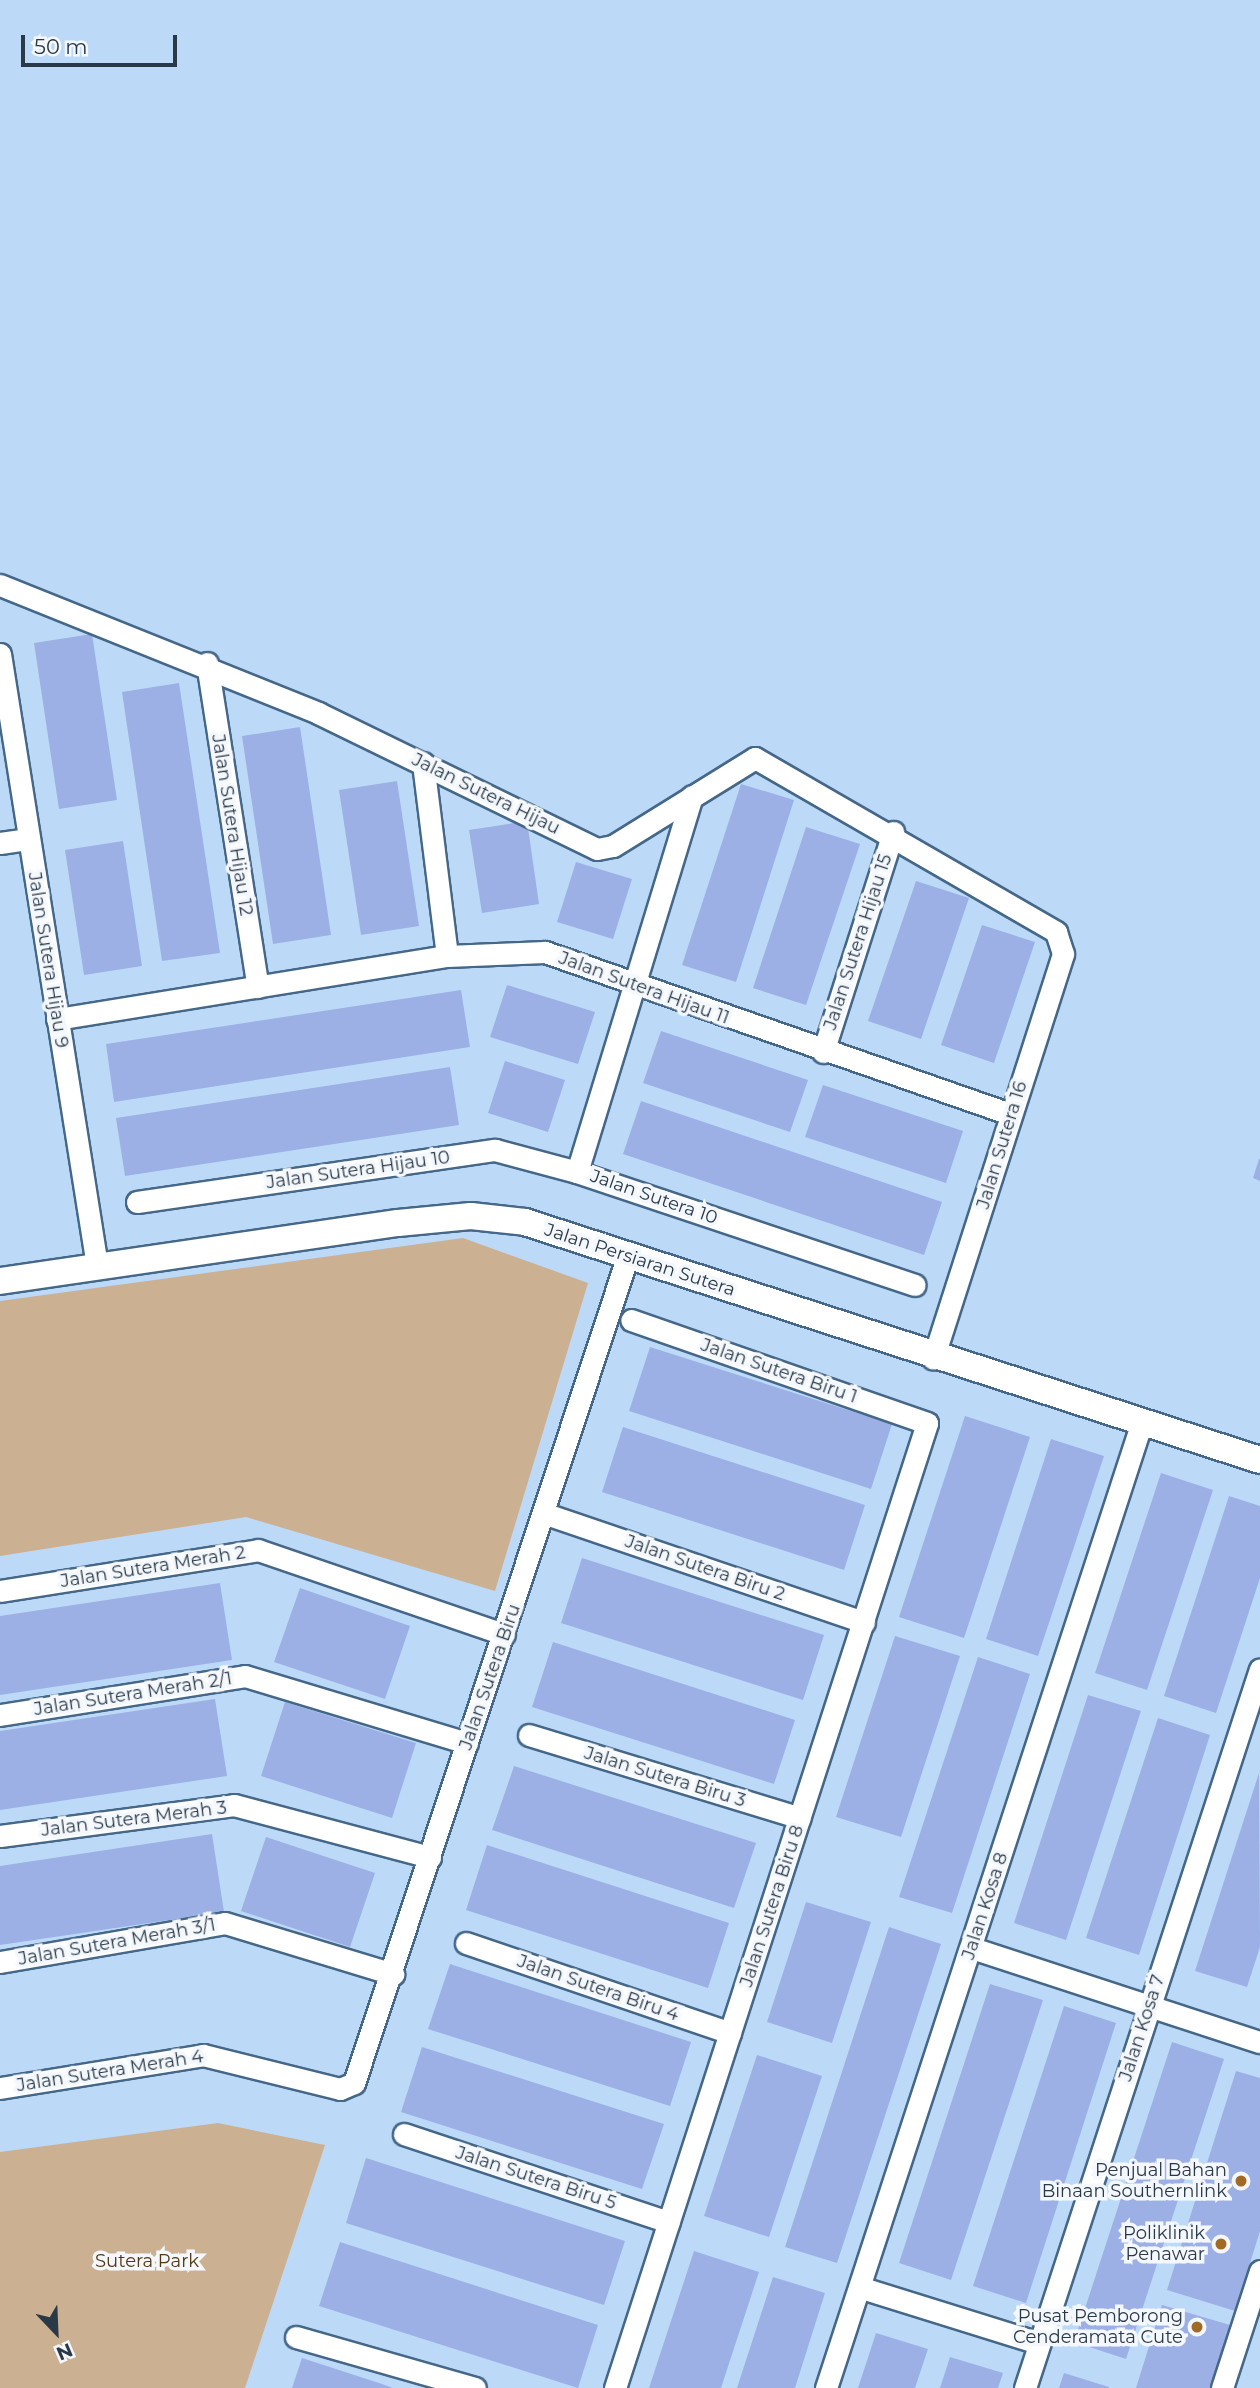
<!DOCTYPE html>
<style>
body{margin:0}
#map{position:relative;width:1260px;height:2388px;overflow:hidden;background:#bcdaf8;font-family:Montserrat,sans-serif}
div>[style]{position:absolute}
.green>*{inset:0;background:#ccb092}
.building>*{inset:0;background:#9cb0e5}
.roads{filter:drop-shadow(2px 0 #456788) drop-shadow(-2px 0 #456788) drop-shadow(0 2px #456788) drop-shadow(0 -2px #456788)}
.minor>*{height:21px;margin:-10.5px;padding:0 10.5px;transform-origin:10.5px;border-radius:10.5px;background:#fff}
.tertiary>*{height:26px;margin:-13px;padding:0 13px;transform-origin:13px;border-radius:13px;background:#fff}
.dots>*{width:19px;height:19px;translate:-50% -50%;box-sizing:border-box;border:4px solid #f4f8fc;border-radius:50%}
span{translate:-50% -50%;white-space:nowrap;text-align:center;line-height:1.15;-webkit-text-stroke:7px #f4f8fc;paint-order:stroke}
.street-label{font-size:18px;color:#2a3948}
.poi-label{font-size:18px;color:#2a3948}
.right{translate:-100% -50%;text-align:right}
.park-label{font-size:18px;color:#543611}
.north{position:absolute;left:21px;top:2297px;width:70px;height:70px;-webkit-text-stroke:5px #f4f8fc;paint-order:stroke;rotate:157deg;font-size:19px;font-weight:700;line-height:28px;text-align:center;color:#2a3948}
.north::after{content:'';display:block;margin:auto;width:24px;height:32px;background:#2a3948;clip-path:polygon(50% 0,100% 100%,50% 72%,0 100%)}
.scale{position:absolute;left:21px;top:35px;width:156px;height:32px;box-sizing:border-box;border:4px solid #2a3948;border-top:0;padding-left:9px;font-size:21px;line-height:24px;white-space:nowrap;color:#2a3948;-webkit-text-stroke:5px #f4f8fc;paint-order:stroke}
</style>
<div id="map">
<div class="green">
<div style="clip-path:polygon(463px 1238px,588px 1283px,495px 1591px,246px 1517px,0 1556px,0 1301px)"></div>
<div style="clip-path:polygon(218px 2123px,325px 2145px,245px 2388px,0 2388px,0 2152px)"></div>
</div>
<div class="building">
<div style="clip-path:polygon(92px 634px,117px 800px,59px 809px,34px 643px)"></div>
<div style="clip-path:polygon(179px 683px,220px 953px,162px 961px,122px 692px)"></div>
<div style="clip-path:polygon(300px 727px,331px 935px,273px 944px,242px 736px)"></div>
<div style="clip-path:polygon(397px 781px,419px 926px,361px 935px,339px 790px)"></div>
<div style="clip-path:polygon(741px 784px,794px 800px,736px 982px,682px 965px)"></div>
<div style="clip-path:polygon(527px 821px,539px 904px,482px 913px,469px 830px)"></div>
<div style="clip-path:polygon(806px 827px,860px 844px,806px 1005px,753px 988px)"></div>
<div style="clip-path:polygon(123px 841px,142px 966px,84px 975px,65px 850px)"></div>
<div style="clip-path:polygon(576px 862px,632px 879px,613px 939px,557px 922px)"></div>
<div style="clip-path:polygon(916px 881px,969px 898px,921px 1039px,868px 1021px)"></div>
<div style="clip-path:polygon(982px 925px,1035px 942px,994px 1063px,941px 1045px)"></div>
<div style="clip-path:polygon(507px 985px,595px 1012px,578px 1064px,490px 1037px)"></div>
<div style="clip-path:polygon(461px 990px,470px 1047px,114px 1102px,106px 1044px)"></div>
<div style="clip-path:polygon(661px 1031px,808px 1080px,790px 1132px,643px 1083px)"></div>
<div style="clip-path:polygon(505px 1061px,565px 1080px,548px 1132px,488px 1113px)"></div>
<div style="clip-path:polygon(450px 1067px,459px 1125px,125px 1176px,116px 1118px)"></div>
<div style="clip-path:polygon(823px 1085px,963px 1131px,946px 1183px,805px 1137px)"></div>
<div style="clip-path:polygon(641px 1101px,942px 1202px,924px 1255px,623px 1154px)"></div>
<div style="clip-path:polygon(1259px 1159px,1260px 1159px,1260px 1181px,1253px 1178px)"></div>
<div style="clip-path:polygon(650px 1347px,892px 1424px,871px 1489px,629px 1411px)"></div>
<div style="clip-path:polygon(965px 1416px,1030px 1437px,964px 1638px,899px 1617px)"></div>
<div style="clip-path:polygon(623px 1427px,865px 1505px,844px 1570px,602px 1492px)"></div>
<div style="clip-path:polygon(1051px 1439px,1104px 1456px,1038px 1656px,986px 1639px)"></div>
<div style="clip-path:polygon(1161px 1473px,1213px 1490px,1147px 1690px,1095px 1673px)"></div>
<div style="clip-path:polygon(1229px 1496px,1260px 1506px,1260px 1578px,1216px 1713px,1164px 1696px)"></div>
<div style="clip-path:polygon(582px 1558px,824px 1635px,803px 1700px,561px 1623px)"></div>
<div style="clip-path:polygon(220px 1583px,232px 1660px,0 1695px,0 1616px)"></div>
<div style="clip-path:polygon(300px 1588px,410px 1626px,385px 1699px,274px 1662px)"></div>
<div style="clip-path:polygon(895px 1636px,960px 1656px,901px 1837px,836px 1817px)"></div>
<div style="clip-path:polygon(553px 1642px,795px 1720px,774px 1784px,532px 1707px)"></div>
<div style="clip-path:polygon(978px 1657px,1030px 1674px,952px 1913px,899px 1897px)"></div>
<div style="clip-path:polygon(1088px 1695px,1141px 1711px,1066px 1940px,1014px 1923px)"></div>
<div style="clip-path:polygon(215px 1699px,227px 1776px,0 1810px,0 1731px)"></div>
<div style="clip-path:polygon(285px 1702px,416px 1743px,392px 1818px,261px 1776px)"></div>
<div style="clip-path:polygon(1158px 1718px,1210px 1735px,1139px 1955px,1086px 1938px)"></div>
<div style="clip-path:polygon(514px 1766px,756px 1843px,734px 1908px,492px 1830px)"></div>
<div style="clip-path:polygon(1259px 1773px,1260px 1947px,1247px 1987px,1195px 1971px)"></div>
<div style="clip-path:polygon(212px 1834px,224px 1912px,0 1945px,0 1866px)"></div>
<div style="clip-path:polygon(266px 1837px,375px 1873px,350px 1947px,241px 1911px)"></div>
<div style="clip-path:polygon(487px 1845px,729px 1923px,708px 1988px,466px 1910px)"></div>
<div style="clip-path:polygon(806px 1902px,871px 1922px,832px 2043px,767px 2022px)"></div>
<div style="clip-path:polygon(889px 1927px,941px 1944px,837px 2263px,785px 2247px)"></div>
<div style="clip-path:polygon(450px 1964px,691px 2042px,670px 2106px,428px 2029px)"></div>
<div style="clip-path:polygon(990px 1984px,1043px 2000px,951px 2280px,899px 2263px)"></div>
<div style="clip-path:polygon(1064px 2006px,1116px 2023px,1026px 2303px,973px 2286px)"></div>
<div style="clip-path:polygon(1172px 2042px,1224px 2059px,1126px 2359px,1074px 2342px)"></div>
<div style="clip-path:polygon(422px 2047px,664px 2124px,642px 2189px,401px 2112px)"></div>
<div style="clip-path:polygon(757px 2055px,822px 2076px,769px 2237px,704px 2216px)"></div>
<div style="clip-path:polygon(1236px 2071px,1260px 2078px,1260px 2231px,1235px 2311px,1167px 2290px)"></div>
<div style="clip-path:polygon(366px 2158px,625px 2241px,604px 2305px,346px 2223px)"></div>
<div style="clip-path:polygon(340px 2242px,598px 2325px,578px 2388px,319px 2306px)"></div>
<div style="clip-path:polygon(694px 2251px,759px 2272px,721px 2388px,649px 2388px)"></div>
<div style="clip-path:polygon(773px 2277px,825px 2293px,795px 2388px,737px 2388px)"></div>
<div style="clip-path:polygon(1162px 2305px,1230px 2325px,1210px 2388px,1136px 2388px)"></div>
<div style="clip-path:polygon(876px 2333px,928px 2349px,915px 2388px,858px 2388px)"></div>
<div style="clip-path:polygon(950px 2357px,1003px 2373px,998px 2388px,940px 2388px)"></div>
<div style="clip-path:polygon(302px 2358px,382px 2384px,393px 2388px,292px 2388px)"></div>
<div style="clip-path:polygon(1064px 2373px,1109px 2387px,1109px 2388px,1059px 2388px)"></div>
</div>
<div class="roads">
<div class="minor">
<div style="left:0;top:585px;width:343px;rotate:21.9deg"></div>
<div style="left:318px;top:713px;width:310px;rotate:26deg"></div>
<div style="left:597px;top:849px;width:16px;rotate:-11deg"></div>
<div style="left:613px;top:846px;width:167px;rotate:-31.8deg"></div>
<div style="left:755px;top:758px;width:348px;rotate:30deg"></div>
<div style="left:1056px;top:932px;width:23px;rotate:72deg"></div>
<div style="left:1063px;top:954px;width:425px;rotate:107.8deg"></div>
<div style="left:0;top:654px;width:620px;rotate:80.99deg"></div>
<div style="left:207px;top:663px;width:328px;rotate:81.1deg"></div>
<div style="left:423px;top:763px;width:194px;rotate:82.9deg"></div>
<div style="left:0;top:843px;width:29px;rotate:-8deg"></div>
<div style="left:57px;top:1019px;width:395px;rotate:-9.2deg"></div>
<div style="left:447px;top:956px;width:98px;rotate:-2.3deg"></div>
<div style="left:545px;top:952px;width:493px;rotate:19.2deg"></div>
<div style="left:823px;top:1052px;width:231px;rotate:-72.3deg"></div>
<div style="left:577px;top:1172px;width:393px;rotate:-73deg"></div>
<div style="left:137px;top:1202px;width:362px;rotate:-8.3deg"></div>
<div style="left:495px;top:1150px;width:85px;rotate:15deg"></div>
<div style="left:577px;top:1172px;width:356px;rotate:18.5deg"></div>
<div style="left:546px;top:1514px;width:336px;rotate:18.8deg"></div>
<div style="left:0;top:1591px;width:261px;rotate:-9deg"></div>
<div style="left:258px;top:1550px;width:260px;rotate:18.9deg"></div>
<div style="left:0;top:1715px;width:248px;rotate:-9deg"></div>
<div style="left:245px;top:1676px;width:232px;rotate:16.8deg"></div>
<div style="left:529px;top:1735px;width:283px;rotate:17deg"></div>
<div style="left:0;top:1836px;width:236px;rotate:-7.5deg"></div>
<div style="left:234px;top:1805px;width:203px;rotate:14.9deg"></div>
<div style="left:466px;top:1943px;width:279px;rotate:18.8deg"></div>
<div style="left:972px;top:1948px;width:303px;rotate:18.1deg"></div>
<div style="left:0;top:1962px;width:228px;rotate:-9.8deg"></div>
<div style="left:225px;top:1923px;width:176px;rotate:16.9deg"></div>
<div style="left:0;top:2088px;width:206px;rotate:-9.2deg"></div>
<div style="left:203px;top:2055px;width:141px;rotate:13.9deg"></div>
<div style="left:340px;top:2089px;width:15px;rotate:-23deg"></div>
<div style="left:354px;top:2083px;width:872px;rotate:-71.69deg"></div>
<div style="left:404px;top:2134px;width:279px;rotate:18.4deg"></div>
<div style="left:862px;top:2288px;width:185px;rotate:17.3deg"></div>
<div style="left:296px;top:2337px;width:186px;rotate:15.9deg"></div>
<div style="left:615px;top:2388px;width:1014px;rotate:-72.08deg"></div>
<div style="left:927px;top:1423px;width:313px;rotate:-160.8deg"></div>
<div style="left:826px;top:2388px;width:1016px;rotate:-71.89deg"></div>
<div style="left:1025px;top:2388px;width:756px;rotate:-71.9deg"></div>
<div style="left:1222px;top:2388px;width:123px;rotate:-72deg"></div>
</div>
<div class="tertiary">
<div style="left:0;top:1281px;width:402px;rotate:-8.3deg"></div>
<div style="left:398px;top:1223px;width:73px;rotate:-5.5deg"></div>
<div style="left:471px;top:1216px;width:54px;rotate:6.3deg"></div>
<div style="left:525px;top:1222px;width:773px;rotate:17.94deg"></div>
</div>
</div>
<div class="dots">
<div style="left:1241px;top:2181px;background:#a16a25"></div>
<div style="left:1221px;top:2244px;background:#a16a25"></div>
<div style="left:1197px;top:2327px;background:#a16a25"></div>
</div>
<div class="street-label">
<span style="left:486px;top:794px;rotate:26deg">Jalan Sutera Hijau</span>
<span style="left:232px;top:825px;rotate:81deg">Jalan Sutera Hijau 12</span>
<span style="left:858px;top:942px;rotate:-72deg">Jalan Sutera Hijau 15</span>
<span style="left:48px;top:960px;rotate:81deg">Jalan Sutera Hijau 9</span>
<span style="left:644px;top:988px;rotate:20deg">Jalan Sutera Hijau 11</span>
<span style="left:1002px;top:1145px;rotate:-73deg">Jalan Sutera 16</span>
<span style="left:358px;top:1170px;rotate:-8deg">Jalan Sutera Hijau 10</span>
<span style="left:654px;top:1197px;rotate:19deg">Jalan Sutera 10</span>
<span style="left:640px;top:1260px;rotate:18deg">Jalan Persiaran Sutera</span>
<span style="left:779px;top:1371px;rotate:19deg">Jalan Sutera Biru 1</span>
<span style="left:153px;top:1567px;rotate:-9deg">Jalan Sutera Merah 2</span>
<span style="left:705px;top:1568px;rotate:19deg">Jalan Sutera Biru 2</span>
<span style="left:490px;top:1677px;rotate:-71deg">Jalan Sutera Biru</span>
<span style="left:133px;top:1694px;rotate:-9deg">Jalan Sutera Merah 2/1</span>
<span style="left:665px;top:1777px;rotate:17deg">Jalan Sutera Biru 3</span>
<span style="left:134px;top:1819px;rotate:-7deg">Jalan Sutera Merah 3</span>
<span style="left:772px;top:1906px;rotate:-72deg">Jalan Sutera Biru 8</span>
<span style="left:985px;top:1906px;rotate:-72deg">Jalan Kosa 8</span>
<span style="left:117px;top:1942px;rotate:-10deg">Jalan Sutera Merah 3/1</span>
<span style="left:598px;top:1988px;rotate:19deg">Jalan Sutera Biru 4</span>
<span style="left:1142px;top:2028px;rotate:-72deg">Jalan Kosa 7</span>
<span style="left:110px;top:2071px;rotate:-9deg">Jalan Sutera Merah 4</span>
<span style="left:536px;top:2178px;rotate:18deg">Jalan Sutera Biru 5</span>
</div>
<div class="poi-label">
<span class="right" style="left:1227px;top:2181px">Penjual Bahan<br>Binaan Southernlink</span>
<span class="right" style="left:1205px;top:2244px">Poliklinik<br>Penawar</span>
<span class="right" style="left:1183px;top:2327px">Pusat Pemborong<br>Cenderamata Cute</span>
</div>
<div class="park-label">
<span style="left:147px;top:2261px">Sutera Park</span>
</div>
<div class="north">N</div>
<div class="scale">50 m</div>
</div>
